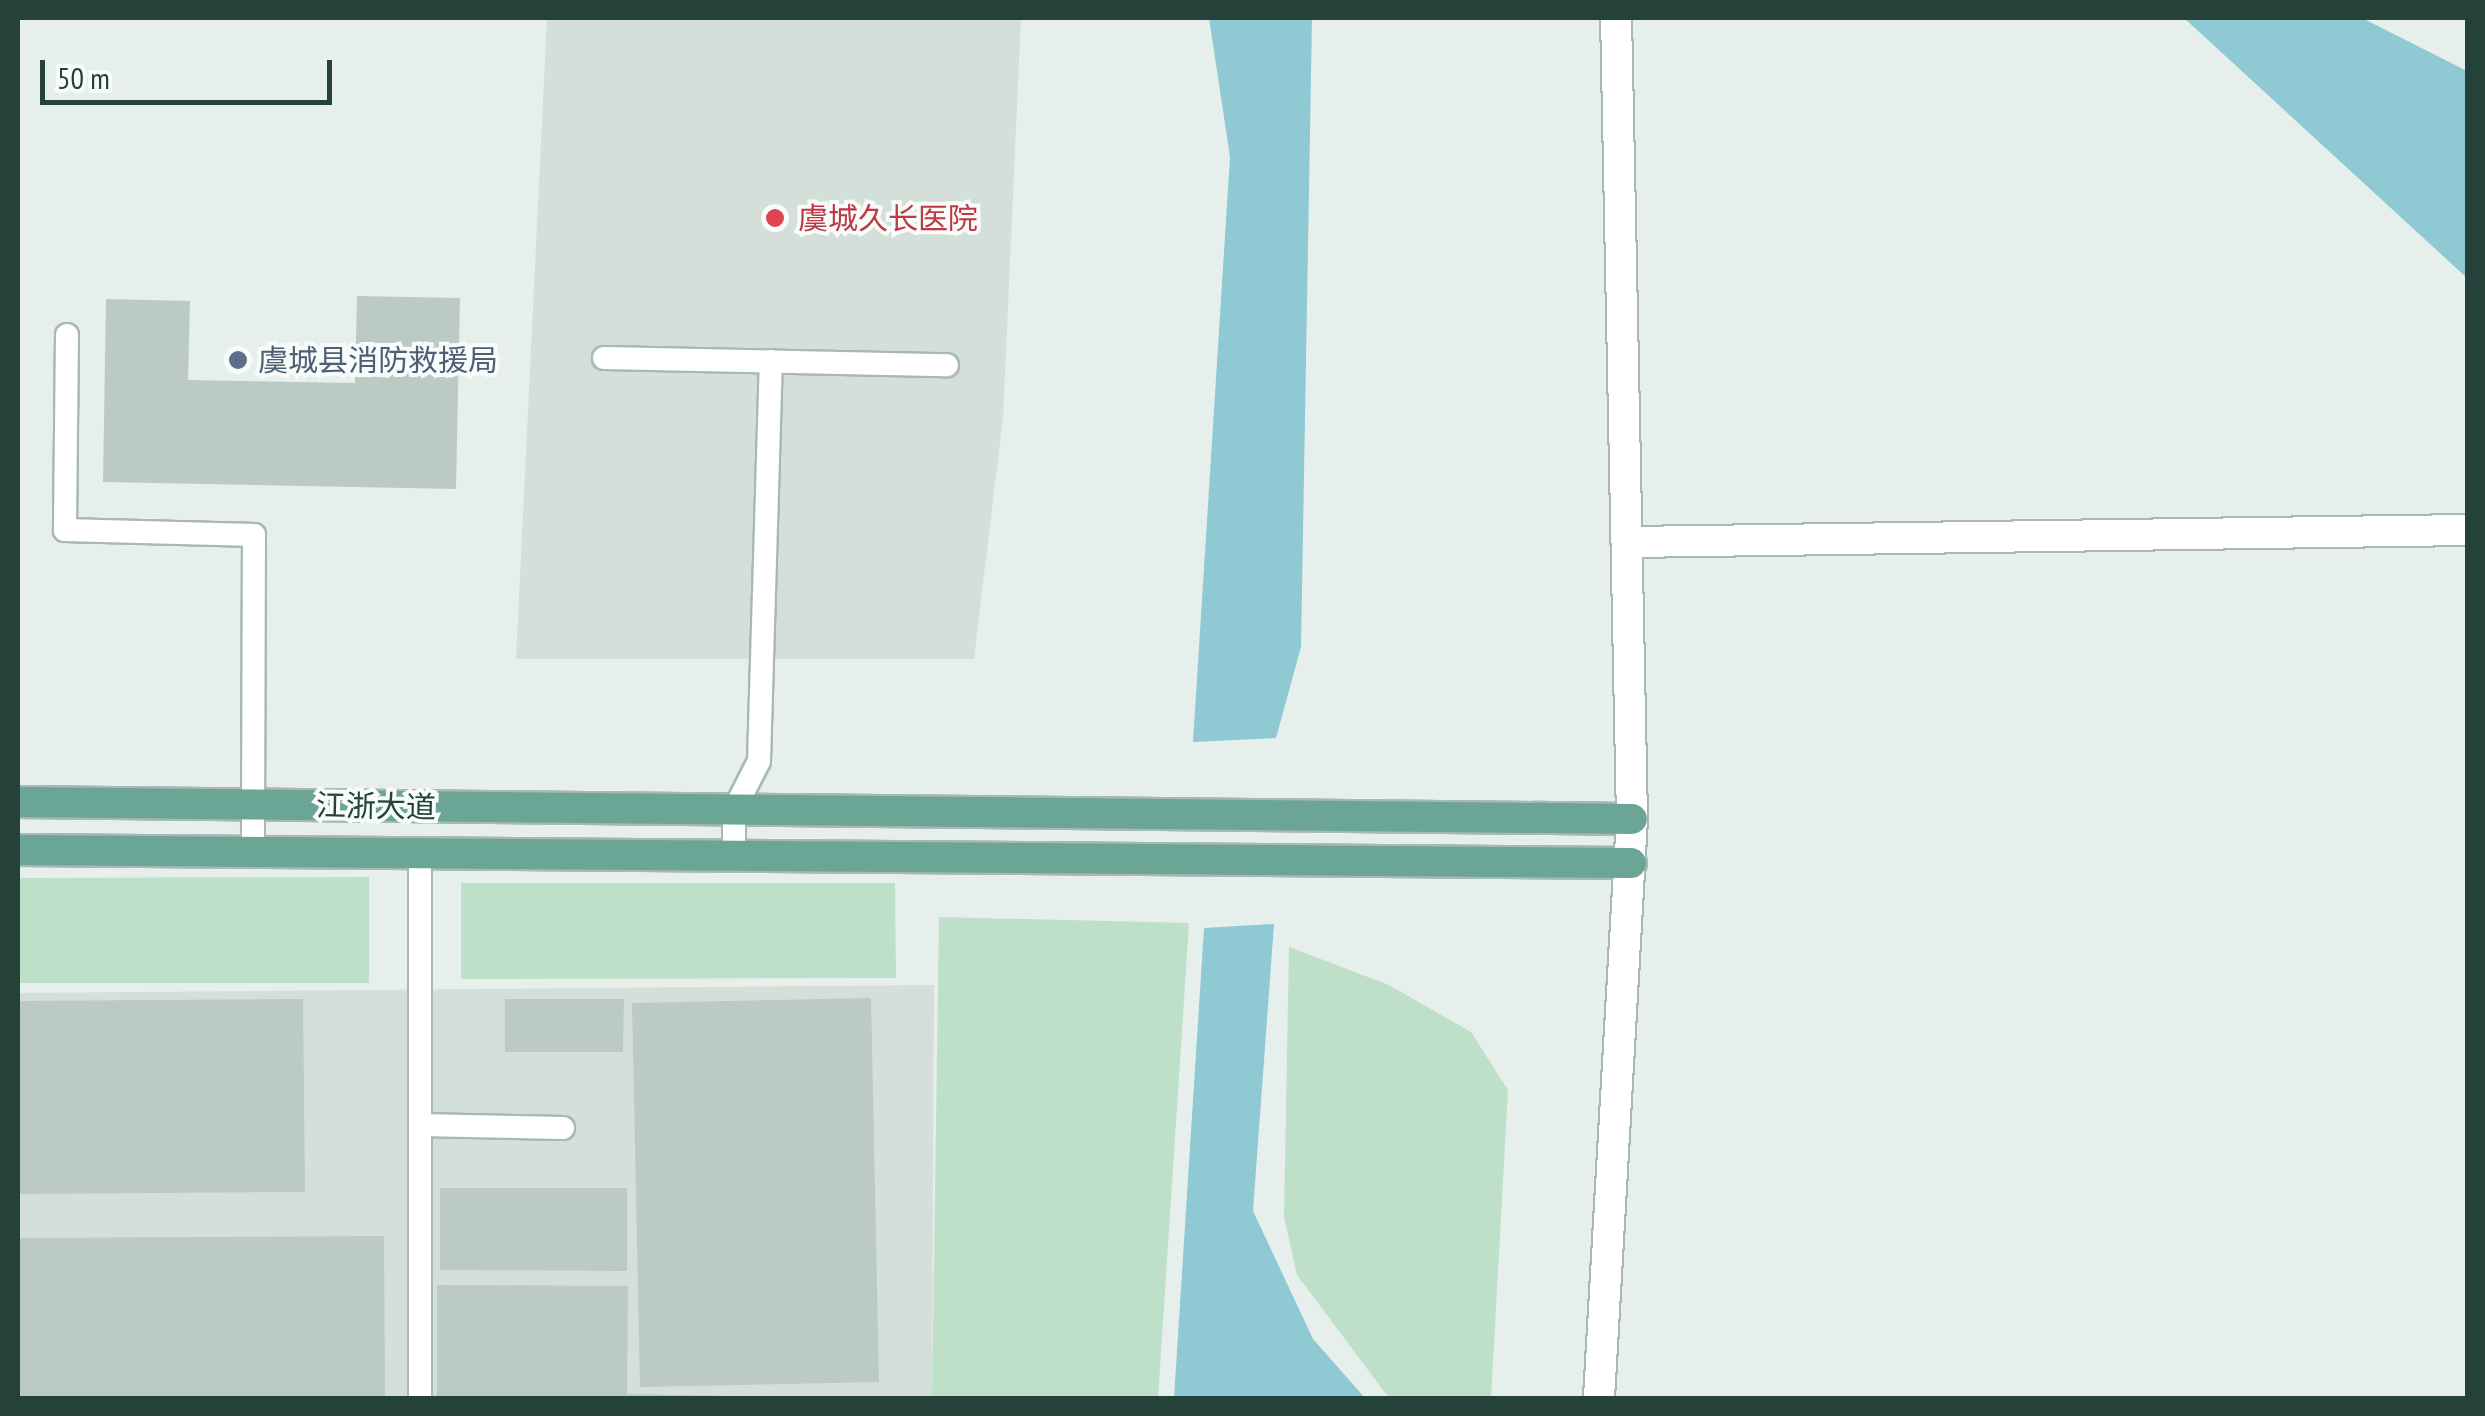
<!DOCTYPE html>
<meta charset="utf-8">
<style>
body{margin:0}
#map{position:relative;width:2485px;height:1416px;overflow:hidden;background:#e6efeb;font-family:"PT Sans Narrow","Noto Sans SC",sans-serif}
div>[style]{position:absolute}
.built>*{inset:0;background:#d4dfda}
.green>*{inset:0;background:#bfe0c8}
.water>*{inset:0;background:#8ec9d4}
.building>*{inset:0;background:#bbcac4}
.roads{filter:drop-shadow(2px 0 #a8b8b2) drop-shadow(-2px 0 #a8b8b2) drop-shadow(0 2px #a8b8b2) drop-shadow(0 -2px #a8b8b2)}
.lane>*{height:22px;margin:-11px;padding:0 11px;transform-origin:11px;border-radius:11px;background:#fff}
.street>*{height:30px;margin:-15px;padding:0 15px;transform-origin:15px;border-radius:15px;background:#fff}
.secondary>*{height:30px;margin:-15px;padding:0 15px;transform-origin:15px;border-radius:15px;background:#fff}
.primary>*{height:30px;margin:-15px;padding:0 15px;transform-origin:15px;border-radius:15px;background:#6aa596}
.dots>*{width:28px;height:28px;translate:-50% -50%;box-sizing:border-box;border:5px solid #f7fbf9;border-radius:50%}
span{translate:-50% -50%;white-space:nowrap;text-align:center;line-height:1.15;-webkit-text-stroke:8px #f7fbf9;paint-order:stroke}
.health-label{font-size:30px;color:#be3a42}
.left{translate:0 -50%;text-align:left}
.service-label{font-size:30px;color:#4e5e75}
.street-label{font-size:30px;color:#24423a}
.frame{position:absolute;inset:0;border:20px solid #24423a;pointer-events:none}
.scale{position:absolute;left:40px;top:60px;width:292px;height:45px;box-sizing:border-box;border:5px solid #24423a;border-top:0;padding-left:12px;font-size:30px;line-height:35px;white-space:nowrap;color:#24423a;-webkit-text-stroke:8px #f7fbf9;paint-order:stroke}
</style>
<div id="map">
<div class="built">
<div style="clip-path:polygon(547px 18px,1021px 18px,1003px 418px,974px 659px,516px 659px)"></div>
<div style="clip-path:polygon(934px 985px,932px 1398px,18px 1398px,18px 993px)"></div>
</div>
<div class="green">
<div style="clip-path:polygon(369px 877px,369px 983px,18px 983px,18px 878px)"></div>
<div style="clip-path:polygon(461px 883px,895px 883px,896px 978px,461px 979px)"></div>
<div style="clip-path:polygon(939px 917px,1189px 923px,1158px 1398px,932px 1398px)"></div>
<div style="clip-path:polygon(1289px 947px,1389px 985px,1471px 1032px,1508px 1090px,1491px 1398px,1389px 1398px,1297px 1275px,1284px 1217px)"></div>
</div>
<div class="water">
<div style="clip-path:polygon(1209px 18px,1312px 18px,1301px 647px,1276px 738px,1193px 742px,1230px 157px)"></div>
<div style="clip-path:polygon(2184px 18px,2362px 18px,2467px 71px,2467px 278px)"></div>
<div style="clip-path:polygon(1274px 924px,1253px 1211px,1313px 1339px,1365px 1398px,1174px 1398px,1204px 928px)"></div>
</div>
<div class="building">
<div style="clip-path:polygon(357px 296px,460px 298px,456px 489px,103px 482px,106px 299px,190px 301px,188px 380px,355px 383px)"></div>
<div style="clip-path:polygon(871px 998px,879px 1382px,640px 1387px,632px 1003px)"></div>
<div style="clip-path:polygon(303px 999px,305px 1192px,18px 1194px,18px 1001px)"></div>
<div style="clip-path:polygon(505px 999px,624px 999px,623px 1052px,505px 1052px)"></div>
<div style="clip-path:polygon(440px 1188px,627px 1188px,627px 1271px,440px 1270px)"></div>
<div style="clip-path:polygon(384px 1236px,385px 1398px,18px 1398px,18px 1238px)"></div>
<div style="clip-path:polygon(437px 1285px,628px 1286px,627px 1394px,836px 1398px,437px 1398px)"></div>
</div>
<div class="roads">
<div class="lane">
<div style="left:67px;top:335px;width:195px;rotate:90.6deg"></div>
<div style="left:65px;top:530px;width:189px;rotate:1.5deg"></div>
<div style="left:254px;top:535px;width:317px;rotate:90.2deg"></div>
<div style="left:604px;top:358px;width:343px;rotate:1.2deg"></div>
<div style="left:420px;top:853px;width:545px;rotate:90deg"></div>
<div style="left:734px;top:855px;width:45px;rotate:-90deg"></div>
<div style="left:734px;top:810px;width:55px;rotate:-63deg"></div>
<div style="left:759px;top:761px;width:400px;rotate:-88.3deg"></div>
<div style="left:420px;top:1125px;width:143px;rotate:1.2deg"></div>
</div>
<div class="street">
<div style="left:1630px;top:542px;width:838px;rotate:-0.82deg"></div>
</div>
<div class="secondary">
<div style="left:1599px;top:1398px;width:580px;rotate:-86.74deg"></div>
<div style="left:1632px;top:819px;width:801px;rotate:-91.14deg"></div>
</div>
<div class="primary">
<div style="left:18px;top:802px;width:1614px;rotate:0.6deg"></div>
<div style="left:18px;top:850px;width:1613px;rotate:0.46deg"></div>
</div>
</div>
<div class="dots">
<div style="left:775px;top:218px;background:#e0444e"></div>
<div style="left:238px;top:360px;background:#5c6f8a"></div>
</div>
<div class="health-label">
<span class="left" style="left:798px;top:218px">虞城久长医院</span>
</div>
<div class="service-label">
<span class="left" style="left:258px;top:360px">虞城县消防救援局</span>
</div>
<div class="street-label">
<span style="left:376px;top:806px;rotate:1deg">江浙大道</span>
</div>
<div class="frame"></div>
<div class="scale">50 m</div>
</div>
